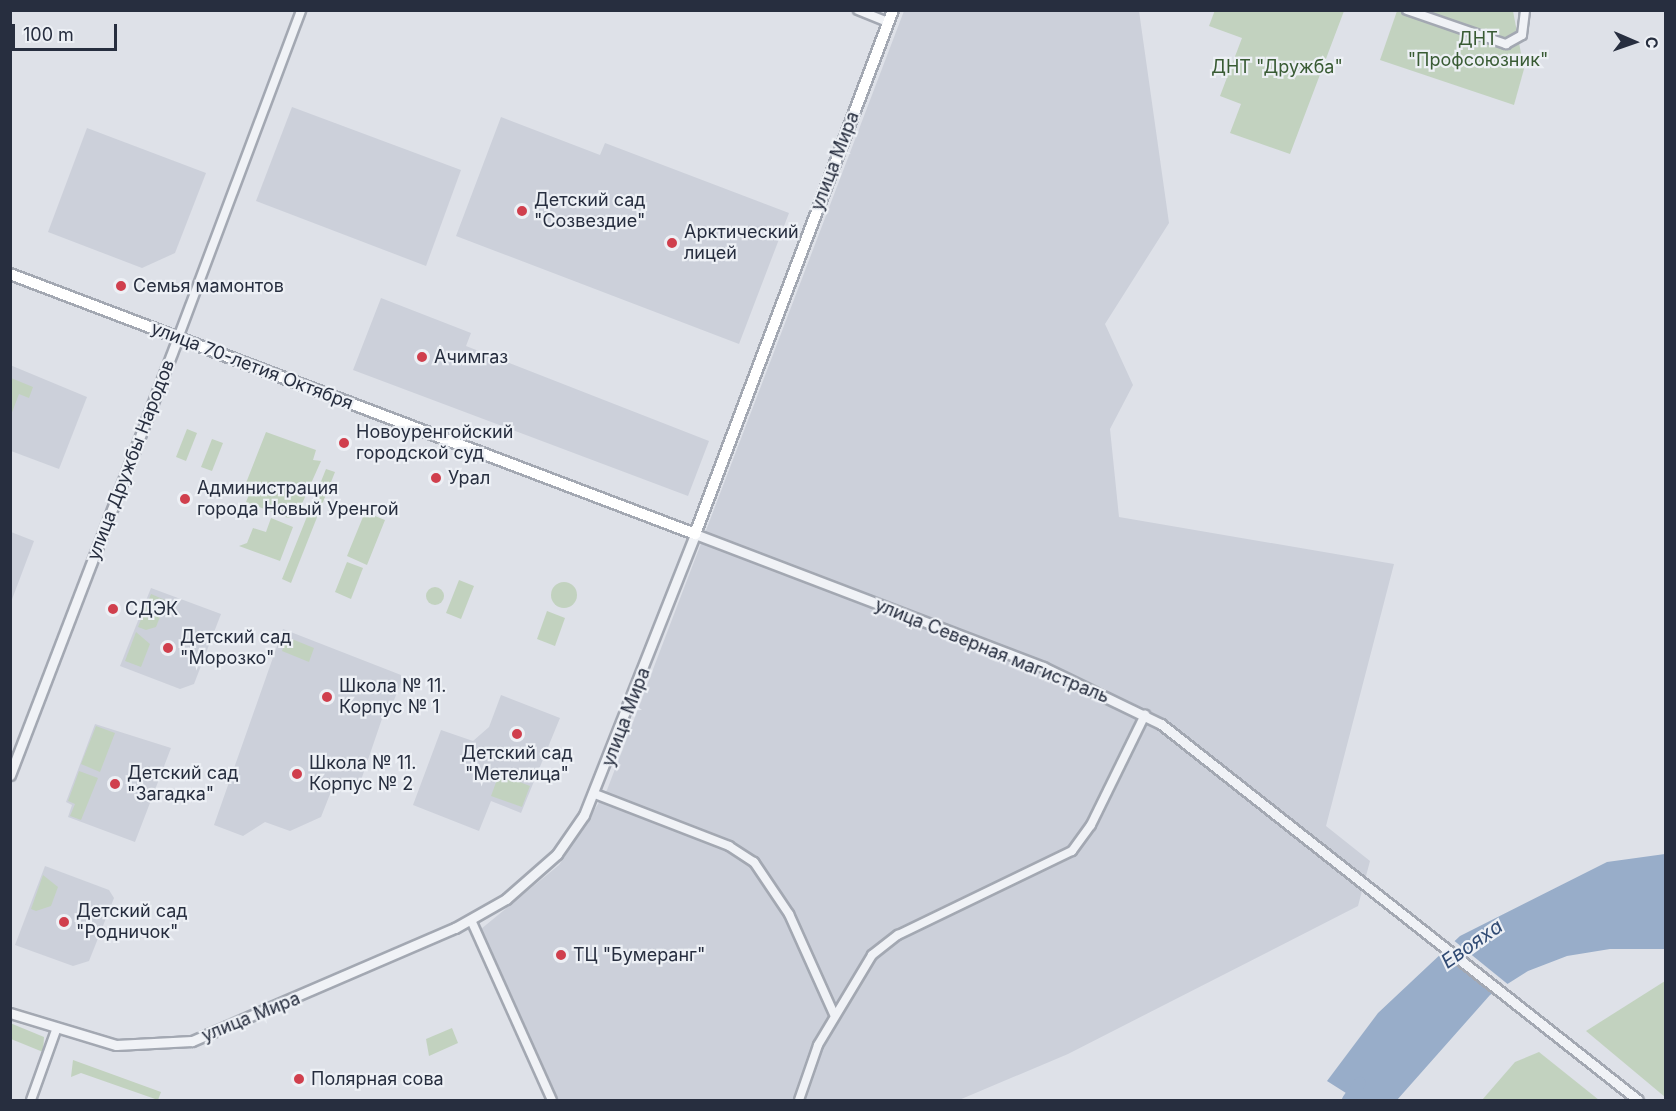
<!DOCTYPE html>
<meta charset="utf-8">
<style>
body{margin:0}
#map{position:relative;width:1676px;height:1111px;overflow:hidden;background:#dee1e8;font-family:Inter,sans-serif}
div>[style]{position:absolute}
.built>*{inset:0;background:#ccd0da}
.green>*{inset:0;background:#c2d2bf}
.round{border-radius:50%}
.water>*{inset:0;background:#98adc9}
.pier>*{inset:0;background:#dee1e8}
.river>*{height:12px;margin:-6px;padding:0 6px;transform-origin:6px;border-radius:6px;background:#98adc9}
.roads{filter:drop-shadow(2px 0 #a3a8b2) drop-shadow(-2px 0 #a3a8b2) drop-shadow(0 2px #a3a8b2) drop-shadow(0 -2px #a3a8b2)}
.minor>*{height:8px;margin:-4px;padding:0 4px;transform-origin:4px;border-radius:4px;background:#f0f2f6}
.tertiary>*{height:9px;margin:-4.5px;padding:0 4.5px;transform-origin:4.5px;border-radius:4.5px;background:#f0f2f6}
.secondary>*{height:10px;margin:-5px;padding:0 5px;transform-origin:5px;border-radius:5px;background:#fff}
.dots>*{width:16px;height:16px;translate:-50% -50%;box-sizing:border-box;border:3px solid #edf0f5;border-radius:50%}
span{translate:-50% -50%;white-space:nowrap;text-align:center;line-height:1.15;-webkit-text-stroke:4.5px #edf0f5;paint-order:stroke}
.park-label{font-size:18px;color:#395b34}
.street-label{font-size:18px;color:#272e3f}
.poi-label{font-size:18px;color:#272e3f}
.left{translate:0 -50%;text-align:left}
.water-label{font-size:20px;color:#304a73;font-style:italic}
.frame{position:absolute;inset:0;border:12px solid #272e3f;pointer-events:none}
.north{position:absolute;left:1604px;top:12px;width:60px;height:60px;-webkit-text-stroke:4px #edf0f5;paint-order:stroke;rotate:92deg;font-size:16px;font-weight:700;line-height:24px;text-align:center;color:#272e3f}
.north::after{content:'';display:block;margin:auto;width:21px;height:27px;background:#272e3f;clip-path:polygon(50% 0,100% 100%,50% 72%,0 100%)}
.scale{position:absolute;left:12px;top:24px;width:105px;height:27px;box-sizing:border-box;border:3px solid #272e3f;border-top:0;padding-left:8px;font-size:18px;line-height:21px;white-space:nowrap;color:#272e3f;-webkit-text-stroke:4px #edf0f5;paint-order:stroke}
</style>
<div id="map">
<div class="built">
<div style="clip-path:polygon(904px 11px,1139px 11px,1169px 223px,1105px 324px,1133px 385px,1110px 429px,1119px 517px,1394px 564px,1326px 826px,1370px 861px,1358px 906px,1068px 1054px,959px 1100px,556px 1100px,481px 929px,559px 865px,607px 790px)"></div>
<div style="clip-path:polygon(292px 107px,461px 170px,426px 266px,256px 201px)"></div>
<div style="clip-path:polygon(501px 117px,600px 155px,605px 143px,789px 213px,739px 344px,456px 236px)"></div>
<div style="clip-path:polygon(87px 128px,206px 173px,175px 253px,142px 268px,48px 232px)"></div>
<div style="clip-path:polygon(381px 298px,471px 333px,466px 346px,709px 441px,688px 496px,353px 370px)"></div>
<div style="clip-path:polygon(10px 365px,87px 397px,59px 469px,11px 451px)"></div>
<div style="clip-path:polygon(11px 532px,34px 541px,11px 602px)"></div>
<div style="clip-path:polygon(151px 588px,221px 614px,194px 684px,180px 689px,120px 666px)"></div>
<div style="clip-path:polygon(283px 629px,401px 675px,401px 683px,392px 705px,386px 707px,357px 792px,334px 784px,321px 817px,290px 831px,265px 822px,243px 836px,214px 825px)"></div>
<div style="clip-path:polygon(501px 695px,560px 718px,521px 813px,491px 801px,479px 831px,413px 805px,441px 730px,473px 741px,489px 727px)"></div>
<div style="clip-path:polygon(95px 724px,171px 748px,135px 842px,68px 817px,72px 805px,66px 802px)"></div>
<div style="clip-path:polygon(45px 866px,109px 890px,114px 898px,89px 961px,73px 966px,15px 945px)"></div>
</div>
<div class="green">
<div style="clip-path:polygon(1215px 10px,1344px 11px,1290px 154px,1230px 133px,1241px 104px,1220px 96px,1242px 38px,1209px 26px)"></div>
<div style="clip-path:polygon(1397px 11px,1513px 11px,1524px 69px,1514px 105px,1380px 60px)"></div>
<div style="clip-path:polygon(11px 378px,33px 387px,29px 398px,19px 394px,11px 415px)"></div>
<div style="clip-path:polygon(187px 429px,197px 433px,186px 461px,176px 457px)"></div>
<div style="clip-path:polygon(266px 432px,316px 450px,313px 460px,321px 461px,297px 515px,288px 518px,246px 502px,252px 487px,246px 483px)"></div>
<div style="clip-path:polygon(212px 439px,223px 443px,212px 471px,201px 467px)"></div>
<div style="clip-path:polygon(326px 469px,335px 472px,291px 583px,282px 579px)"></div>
<div style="clip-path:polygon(365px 512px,385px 520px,367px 565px,347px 556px)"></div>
<div style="clip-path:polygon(271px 518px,293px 527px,280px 561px,239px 546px,247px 543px,253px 528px,266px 532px)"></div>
<div style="clip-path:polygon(347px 562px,363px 568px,351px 599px,335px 592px)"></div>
<div style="clip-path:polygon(459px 580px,474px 586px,461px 619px,446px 613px)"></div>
<div class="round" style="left:551px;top:582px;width:26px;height:26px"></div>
<div class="round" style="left:426px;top:587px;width:18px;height:18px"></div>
<div style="clip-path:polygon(151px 594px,165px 600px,165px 604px,156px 627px,146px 630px,138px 627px)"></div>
<div style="clip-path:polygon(547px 611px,565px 618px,555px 646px,537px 639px)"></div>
<div style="clip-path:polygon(136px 632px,150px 644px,141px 667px,125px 661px)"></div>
<div style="clip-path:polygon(287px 637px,314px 648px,309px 662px,282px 651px)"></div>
<div style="clip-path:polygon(96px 726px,115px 733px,100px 772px,81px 764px)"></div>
<div style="clip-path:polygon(79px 771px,98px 778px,81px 820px,70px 816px,75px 804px,68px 801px)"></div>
<div style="clip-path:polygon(499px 774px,530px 786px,522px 807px,491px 796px)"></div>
<div style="clip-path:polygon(43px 875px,58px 887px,51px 906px,36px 911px,31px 909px)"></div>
<div style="clip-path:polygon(1665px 981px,1665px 1097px,1586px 1031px)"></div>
<div style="clip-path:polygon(10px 1023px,44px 1037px,43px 1052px,11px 1039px)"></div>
<div style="clip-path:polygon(452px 1028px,458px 1043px,429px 1056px,426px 1039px)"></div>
<div style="clip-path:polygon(1539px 1052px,1599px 1100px,1482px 1100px,1515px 1062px)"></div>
<div style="clip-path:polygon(73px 1060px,161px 1092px,158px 1100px,81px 1073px,71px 1077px)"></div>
</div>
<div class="water">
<div style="clip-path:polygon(1665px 854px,1665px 949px,1610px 949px,1567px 956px,1528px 971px,1490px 995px,1397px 1100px,1357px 1100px,1327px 1081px,1378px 1013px,1460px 936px,1607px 862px)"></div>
</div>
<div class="pier">
<div style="clip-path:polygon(1452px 939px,1510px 986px,1496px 995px,1440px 950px)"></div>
</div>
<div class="river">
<div style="left:1348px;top:1100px;width:21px;rotate:-55deg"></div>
</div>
<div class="roads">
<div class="minor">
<div style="left:858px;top:10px;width:32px;rotate:22deg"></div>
<div style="left:1407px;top:10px;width:105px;rotate:19deg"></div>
<div style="left:1506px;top:44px;width:18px;rotate:-29deg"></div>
<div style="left:1522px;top:35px;width:25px;rotate:-83deg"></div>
<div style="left:178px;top:338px;width:350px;rotate:-69.4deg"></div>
<div style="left:595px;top:794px;width:144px;rotate:21.2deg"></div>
<div style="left:729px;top:846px;width:30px;rotate:33deg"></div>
<div style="left:754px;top:862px;width:63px;rotate:56.1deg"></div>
<div style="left:789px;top:914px;width:110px;rotate:65.8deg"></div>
<div style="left:471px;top:920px;width:197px;rotate:65.8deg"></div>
<div style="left:31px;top:1100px;width:74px;rotate:-70.3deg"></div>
<div style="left:799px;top:1100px;width:58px;rotate:-70.9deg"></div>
<div style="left:818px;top:1045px;width:105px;rotate:-59deg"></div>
<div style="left:872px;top:955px;width:33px;rotate:-38deg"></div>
<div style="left:898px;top:935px;width:193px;rotate:-25.8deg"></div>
<div style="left:1072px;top:851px;width:32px;rotate:-54deg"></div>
<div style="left:1091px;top:825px;width:123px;rotate:-63.9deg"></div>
</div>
<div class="tertiary">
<div style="left:10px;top:775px;width:468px;rotate:-69deg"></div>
<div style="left:10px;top:1013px;width:111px;rotate:16.8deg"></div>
<div style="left:116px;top:1045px;width:76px;rotate:-3deg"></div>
<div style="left:192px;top:1041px;width:286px;rotate:-23.3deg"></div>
<div style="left:455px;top:928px;width:59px;rotate:-29.6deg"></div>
<div style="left:506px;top:899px;width:68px;rotate:-41.4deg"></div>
<div style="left:557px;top:854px;width:47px;rotate:-55.3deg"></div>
<div style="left:584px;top:815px;width:302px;rotate:-68.4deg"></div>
<div style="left:695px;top:534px;width:373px;rotate:20.9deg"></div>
<div style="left:1043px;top:667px;width:131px;rotate:25.8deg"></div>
<div style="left:1161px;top:724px;width:607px;rotate:38.25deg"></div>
</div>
<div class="secondary">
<div style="left:10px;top:274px;width:733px;rotate:20.78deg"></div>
<div style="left:695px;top:534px;width:560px;rotate:-69.3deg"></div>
</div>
</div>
<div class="dots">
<div style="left:522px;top:211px;background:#d03f4d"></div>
<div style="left:672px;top:243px;background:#d03f4d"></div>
<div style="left:121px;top:286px;background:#d03f4d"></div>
<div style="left:422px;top:357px;background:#d03f4d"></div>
<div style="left:344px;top:443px;background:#d03f4d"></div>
<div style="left:436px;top:478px;background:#d03f4d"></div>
<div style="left:185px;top:499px;background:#d03f4d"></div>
<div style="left:113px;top:609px;background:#d03f4d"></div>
<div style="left:168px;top:648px;background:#d03f4d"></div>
<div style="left:327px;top:697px;background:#d03f4d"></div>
<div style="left:517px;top:734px;background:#d03f4d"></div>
<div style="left:297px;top:774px;background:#d03f4d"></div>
<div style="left:115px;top:784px;background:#d03f4d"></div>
<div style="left:64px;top:922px;background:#d03f4d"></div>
<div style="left:561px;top:955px;background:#d03f4d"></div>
<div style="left:299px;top:1079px;background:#d03f4d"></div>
</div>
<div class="park-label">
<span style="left:1478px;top:50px">ДНТ<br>"Профсоюзник"</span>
<span style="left:1277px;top:67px">ДНТ "Дружба"</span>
</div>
<div class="street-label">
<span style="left:835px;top:161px;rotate:-69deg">улица Мира</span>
<span style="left:252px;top:366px;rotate:21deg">улица 70-летия Октября</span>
<span style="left:131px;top:460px;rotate:-69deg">улица Дружбы Народов</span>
<span style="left:992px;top:651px;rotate:22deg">улица Северная магистраль</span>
<span style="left:626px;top:717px;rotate:-69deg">улица Мира</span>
<span style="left:251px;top:1017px;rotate:-22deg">улица Мира</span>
</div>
<div class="poi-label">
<span class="left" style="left:534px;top:211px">Детский сад<br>"Созвездие"</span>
<span class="left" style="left:684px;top:243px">Арктический<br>лицей</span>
<span class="left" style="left:133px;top:286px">Семья мамонтов</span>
<span class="left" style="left:434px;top:357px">Ачимгаз</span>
<span class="left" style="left:356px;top:443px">Новоуренгойский<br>городской суд</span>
<span class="left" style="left:448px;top:478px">Урал</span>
<span class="left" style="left:197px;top:499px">Администрация<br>города Новый Уренгой</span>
<span class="left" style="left:125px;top:609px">СДЭК</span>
<span class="left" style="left:180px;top:648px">Детский сад<br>"Морозко"</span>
<span class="left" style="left:339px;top:697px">Школа № 11.<br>Корпус № 1</span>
<span style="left:517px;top:764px">Детский сад<br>"Метелица"</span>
<span class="left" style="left:309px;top:774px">Школа № 11.<br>Корпус № 2</span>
<span class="left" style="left:127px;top:784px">Детский сад<br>"Загадка"</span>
<span class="left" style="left:76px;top:922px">Детский сад<br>"Родничок"</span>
<span class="left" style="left:573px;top:955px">ТЦ "Бумеранг"</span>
<span class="left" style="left:311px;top:1079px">Полярная сова</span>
</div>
<div class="water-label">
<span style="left:1472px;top:944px;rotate:-35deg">Евояха</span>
</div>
<div class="frame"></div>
<div class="north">С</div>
<div class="scale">100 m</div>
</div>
